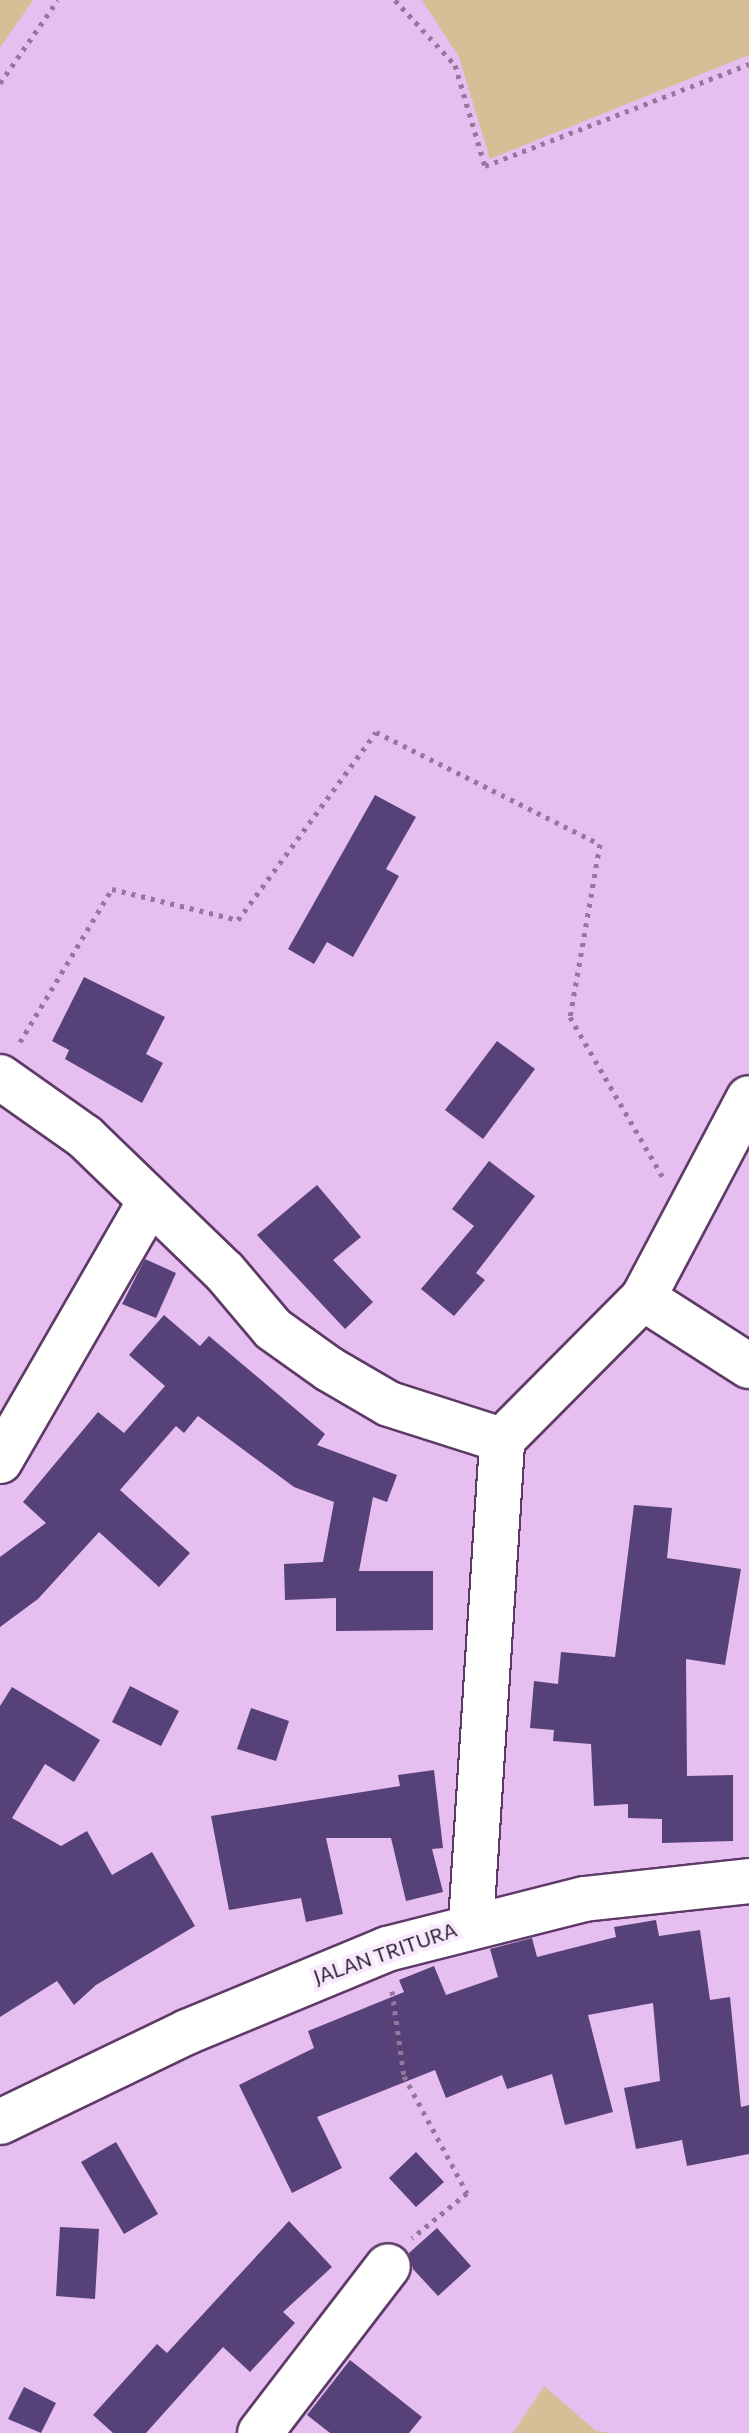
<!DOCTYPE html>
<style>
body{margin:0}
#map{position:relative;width:749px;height:2433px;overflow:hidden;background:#e6bef0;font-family:Commissioner,sans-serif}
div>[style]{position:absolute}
.green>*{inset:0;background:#d6be97}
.building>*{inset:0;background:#564278}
.path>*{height:5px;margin-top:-2.5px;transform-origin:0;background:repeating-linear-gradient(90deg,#94779c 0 4px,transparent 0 10px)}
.roads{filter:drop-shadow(2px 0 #5e3b66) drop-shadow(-2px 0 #5e3b66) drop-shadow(0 2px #5e3b66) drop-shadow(0 -2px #5e3b66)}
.minor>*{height:44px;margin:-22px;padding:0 22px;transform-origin:22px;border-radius:22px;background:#fff}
span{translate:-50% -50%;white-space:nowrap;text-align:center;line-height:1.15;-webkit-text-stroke:8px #f9e9fd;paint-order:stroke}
.street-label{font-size:20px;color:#291a2d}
</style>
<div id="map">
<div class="green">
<div style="clip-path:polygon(0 0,33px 0,0 48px)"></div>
<div style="clip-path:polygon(422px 0,749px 0,749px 55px,490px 159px,459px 57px)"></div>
<div style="clip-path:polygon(544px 2386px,596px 2431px,615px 2433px,513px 2433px)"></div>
</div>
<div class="building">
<div style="clip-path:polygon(375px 795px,416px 817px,386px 869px,399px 876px,353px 957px,327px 942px,314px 964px,288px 949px)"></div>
<div style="clip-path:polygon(84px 977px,165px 1017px,146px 1054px,163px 1063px,142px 1103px,65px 1059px,69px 1050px,52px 1041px)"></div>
<div style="clip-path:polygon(497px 1041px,535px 1069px,483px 1139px,445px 1110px)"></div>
<div style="clip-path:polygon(489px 1161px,535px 1196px,476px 1273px,485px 1280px,454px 1316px,421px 1289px,474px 1226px,452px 1209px)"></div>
<div style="clip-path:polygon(317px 1185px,361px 1237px,333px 1260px,373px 1302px,345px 1329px,257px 1235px)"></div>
<div style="clip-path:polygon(145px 1259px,176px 1273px,156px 1318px,122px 1304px)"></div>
<div style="clip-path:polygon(164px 1315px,200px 1346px,209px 1336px,325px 1434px,317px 1445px,397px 1475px,387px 1502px,373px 1497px,359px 1571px,433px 1571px,433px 1630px,336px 1631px,336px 1598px,285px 1600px,284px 1564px,323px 1562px,334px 1502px,294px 1487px,198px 1416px,184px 1433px,176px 1426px,120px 1490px,190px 1553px,159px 1587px,99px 1532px,38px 1599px,0 1627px,0 1557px,46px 1523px,23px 1502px,98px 1412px,124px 1433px,165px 1386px,129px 1355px)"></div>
<div style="clip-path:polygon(634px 1505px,672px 1508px,667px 1558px,741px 1569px,725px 1665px,686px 1659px,687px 1776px,733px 1775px,733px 1841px,662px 1843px,662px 1819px,628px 1818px,628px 1804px,594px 1806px,591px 1744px,553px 1741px,554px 1730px,530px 1728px,534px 1681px,558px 1684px,561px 1652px,615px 1657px)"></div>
<div style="clip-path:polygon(130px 1686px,179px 1711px,161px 1746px,112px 1722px)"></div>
<div style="clip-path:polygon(12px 1687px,100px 1740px,74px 1782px,45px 1764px,12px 1818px,61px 1846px,87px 1831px,112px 1875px,152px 1852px,195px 1926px,96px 1985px,74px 2005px,57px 1981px,0 2017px,0 1706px)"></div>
<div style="clip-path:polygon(251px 1708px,289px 1721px,276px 1761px,237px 1749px)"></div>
<div style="clip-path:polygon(434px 1770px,443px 1848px,432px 1849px,443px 1892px,406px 1901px,391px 1838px,326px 1838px,343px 1914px,306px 1922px,301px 1898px,229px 1910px,211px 1816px,400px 1786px,398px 1775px)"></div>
<div style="clip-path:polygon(656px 1920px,659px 1936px,700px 1930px,710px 2000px,730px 1997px,741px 2107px,749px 2105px,749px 2154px,687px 2166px,682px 2140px,636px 2149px,624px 2088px,660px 2081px,653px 2003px,588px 2015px,613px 2112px,565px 2125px,552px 2074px,507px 2089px,502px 2075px,446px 2098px,435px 2070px,317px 2117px,342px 2168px,292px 2193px,239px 2085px,314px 2048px,308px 2031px,404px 1992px,399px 1980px,434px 1966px,446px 1995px,498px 1977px,490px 1949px,532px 1938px,537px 1957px,616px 1937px,614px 1927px)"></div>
<div style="clip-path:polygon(116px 2142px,158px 2214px,124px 2234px,81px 2162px)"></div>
<div style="clip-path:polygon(416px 2152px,444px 2182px,416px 2207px,389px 2178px)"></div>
<div style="clip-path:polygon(289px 2221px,332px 2267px,283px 2312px,295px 2323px,250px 2372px,223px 2347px,146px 2433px,113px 2433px,93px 2415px,157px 2344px,167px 2353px)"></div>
<div style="clip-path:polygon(60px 2227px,99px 2229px,95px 2299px,56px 2296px)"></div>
<div style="clip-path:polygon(437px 2228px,471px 2266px,438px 2296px,413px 2269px,409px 2253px)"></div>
<div style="clip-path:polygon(350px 2360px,422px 2417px,409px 2433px,330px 2433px,307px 2415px)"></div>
<div style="clip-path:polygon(24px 2387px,56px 2403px,41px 2433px,8px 2419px)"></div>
</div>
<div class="path">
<div style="left:395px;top:0;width:88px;rotate:47.3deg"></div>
<div style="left:455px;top:65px;width:105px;rotate:73.5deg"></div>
<div style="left:485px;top:166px;width:283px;rotate:-21.1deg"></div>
<div style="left:0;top:83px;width:101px;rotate:-55.1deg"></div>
<div style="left:20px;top:1042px;width:179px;rotate:-59deg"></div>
<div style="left:112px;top:889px;width:130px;rotate:13.8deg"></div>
<div style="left:238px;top:920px;width:233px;rotate:-53.7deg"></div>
<div style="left:376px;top:732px;width:250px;rotate:26.6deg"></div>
<div style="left:600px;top:844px;width:176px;rotate:99.8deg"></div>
<div style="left:570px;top:1017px;width:184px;rotate:59.9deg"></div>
<div style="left:392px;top:1991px;width:86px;rotate:82deg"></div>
<div style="left:404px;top:2076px;width:133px;rotate:61.7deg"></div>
<div style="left:467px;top:2193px;width:71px;rotate:140.7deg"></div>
</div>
<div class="roads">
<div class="minor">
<div style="left:0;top:1077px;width:104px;rotate:35.2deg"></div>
<div style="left:85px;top:1137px;width:193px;rotate:44deg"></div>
<div style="left:224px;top:1271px;width:76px;rotate:49.8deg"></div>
<div style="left:273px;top:1329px;width:69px;rotate:35.5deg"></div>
<div style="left:329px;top:1369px;width:69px;rotate:30.3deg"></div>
<div style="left:389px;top:1404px;width:119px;rotate:17.7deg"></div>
<div style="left:643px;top:1298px;width:126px;rotate:32.7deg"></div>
<div style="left:0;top:1461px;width:298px;rotate:-60deg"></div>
<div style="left:471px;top:1923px;width:484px;rotate:-86.3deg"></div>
<div style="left:502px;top:1440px;width:200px;rotate:-45.2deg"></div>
<div style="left:643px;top:1298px;width:226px;rotate:-62.1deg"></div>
<div style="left:0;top:2122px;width:208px;rotate:-25.7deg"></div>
<div style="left:187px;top:2032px;width:217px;rotate:-22.5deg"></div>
<div style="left:387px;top:1949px;width:203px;rotate:-14.2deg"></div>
<div style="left:584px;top:1899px;width:166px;rotate:-6.2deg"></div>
<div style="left:260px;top:2433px;width:210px;rotate:-52.5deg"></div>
</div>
</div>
<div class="street-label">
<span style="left:385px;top:1953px;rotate:-19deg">JALAN TRITURA</span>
</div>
</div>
